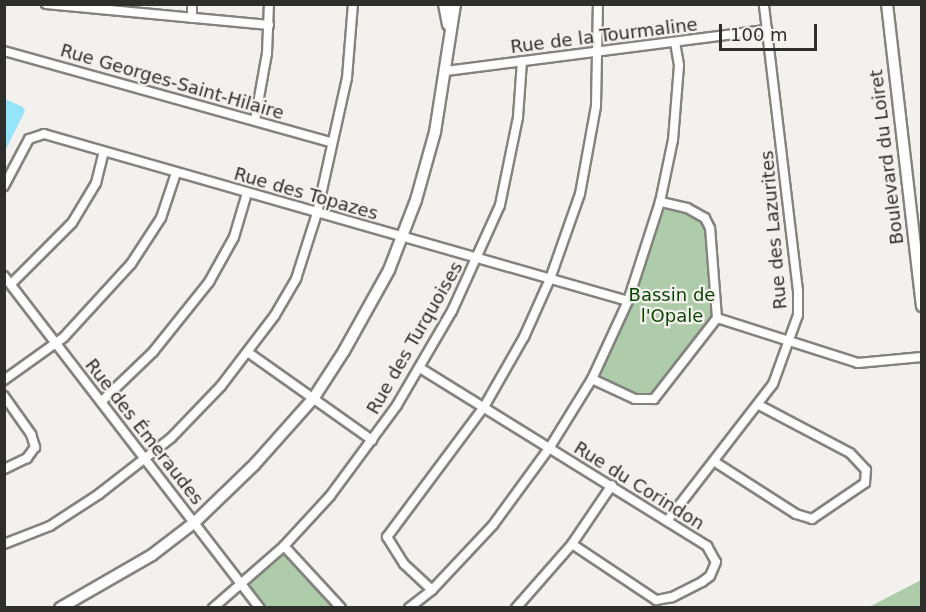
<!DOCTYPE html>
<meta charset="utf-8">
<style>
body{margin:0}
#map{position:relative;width:926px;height:612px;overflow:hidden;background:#f3f1ed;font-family:"DejaVu Sans",sans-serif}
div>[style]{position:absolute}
.green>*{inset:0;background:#afccaa}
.water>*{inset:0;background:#94e4fc}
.roads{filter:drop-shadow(2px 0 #848380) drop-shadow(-2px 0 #848380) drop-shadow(0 2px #848380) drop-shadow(0 -2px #848380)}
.street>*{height:8px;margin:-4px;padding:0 4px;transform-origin:4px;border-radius:4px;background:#fff}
.secondary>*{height:10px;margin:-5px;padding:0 5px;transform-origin:5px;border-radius:5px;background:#fff}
span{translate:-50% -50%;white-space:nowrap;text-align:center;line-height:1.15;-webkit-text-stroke:4.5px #f3f1ed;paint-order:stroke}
.street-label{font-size:18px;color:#2e2e2c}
.park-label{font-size:18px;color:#0a4600}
.frame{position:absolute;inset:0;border:6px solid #2e2e2c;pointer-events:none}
.scale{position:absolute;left:719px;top:24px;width:98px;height:27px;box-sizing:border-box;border:3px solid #2e2e2c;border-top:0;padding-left:8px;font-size:18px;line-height:21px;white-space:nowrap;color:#2e2e2c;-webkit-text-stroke:4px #f3f1ed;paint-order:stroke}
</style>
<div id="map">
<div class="green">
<div style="clip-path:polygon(660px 202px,705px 218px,710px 228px,717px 318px,648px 401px,592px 379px,628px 301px)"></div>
<div style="clip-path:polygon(284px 546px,340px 607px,260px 607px,242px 583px)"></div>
<div style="clip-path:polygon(921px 580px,921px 607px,869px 607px)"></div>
</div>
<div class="water">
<div style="clip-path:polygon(5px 99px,23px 107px,25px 111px,5px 151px)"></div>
</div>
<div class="roads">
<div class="street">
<div style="left:46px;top:4px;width:224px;rotate:5.4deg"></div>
<div style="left:192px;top:18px;width:14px;rotate:-90deg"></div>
<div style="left:4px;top:51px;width:338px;rotate:15.6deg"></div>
<div style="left:446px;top:71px;width:324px;rotate:-7.3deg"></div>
<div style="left:255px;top:120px;width:68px;rotate:-79.8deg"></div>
<div style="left:267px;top:53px;width:49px;rotate:-87.7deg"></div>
<div style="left:4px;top:186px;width:53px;rotate:-62deg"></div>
<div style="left:29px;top:139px;width:16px;rotate:-18deg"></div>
<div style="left:44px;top:134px;width:607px;rotate:15.96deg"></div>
<div style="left:4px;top:276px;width:419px;rotate:52.4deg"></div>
<div style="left:11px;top:284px;width:86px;rotate:-45deg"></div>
<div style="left:72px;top:223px;width:47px;rotate:-59deg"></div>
<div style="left:96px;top:183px;width:32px;rotate:-76deg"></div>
<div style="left:717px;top:318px;width:148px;rotate:17.7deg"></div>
<div style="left:858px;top:363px;width:64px;rotate:-5.4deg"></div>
<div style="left:249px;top:353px;width:151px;rotate:35.3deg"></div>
<div style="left:420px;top:368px;width:338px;rotate:31.8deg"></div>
<div style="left:707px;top:546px;width:18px;rotate:61deg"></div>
<div style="left:716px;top:562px;width:15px;rotate:113deg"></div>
<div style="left:710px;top:576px;width:10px;rotate:143deg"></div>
<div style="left:702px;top:582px;width:34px;rotate:153deg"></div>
<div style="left:672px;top:597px;width:16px;rotate:169deg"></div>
<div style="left:656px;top:600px;width:101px;rotate:-146.3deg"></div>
<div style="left:592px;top:379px;width:47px;rotate:24.9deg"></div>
<div style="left:635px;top:399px;width:19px"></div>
<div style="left:654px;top:399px;width:103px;rotate:-52.1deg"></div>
<div style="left:717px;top:318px;width:90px;rotate:-94.4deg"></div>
<div style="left:710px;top:228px;width:11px;rotate:-117deg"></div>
<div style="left:705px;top:218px;width:21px;rotate:-151deg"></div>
<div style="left:687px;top:208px;width:28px;rotate:-167deg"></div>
<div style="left:4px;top:380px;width:74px;rotate:-35.6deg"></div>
<div style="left:64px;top:337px;width:99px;rotate:-47.5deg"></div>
<div style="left:131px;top:264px;width:55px;rotate:-56.9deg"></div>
<div style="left:161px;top:218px;width:47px;rotate:-71.6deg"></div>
<div style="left:4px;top:396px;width:47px;rotate:54.6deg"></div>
<div style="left:31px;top:434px;width:14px;rotate:73deg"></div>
<div style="left:35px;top:447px;width:14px;rotate:126deg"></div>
<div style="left:27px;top:458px;width:25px;rotate:154deg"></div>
<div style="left:102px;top:401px;width:71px;rotate:-43.9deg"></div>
<div style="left:153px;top:352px;width:90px;rotate:-51.3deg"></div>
<div style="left:209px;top:282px;width:51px;rotate:-60.9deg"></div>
<div style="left:234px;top:237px;width:46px;rotate:-73.5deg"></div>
<div style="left:715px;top:462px;width:96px;rotate:32.7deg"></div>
<div style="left:796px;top:514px;width:17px;rotate:17deg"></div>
<div style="left:812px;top:519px;width:64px;rotate:-34.2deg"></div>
<div style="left:865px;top:483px;width:13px;rotate:-86deg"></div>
<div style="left:866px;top:470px;width:23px;rotate:-133deg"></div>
<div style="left:850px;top:453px;width:103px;rotate:-152.2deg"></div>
<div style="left:667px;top:521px;width:173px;rotate:-52.3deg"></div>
<div style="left:773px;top:384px;width:73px;rotate:-70.1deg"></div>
<div style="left:798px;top:315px;width:24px;rotate:-90deg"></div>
<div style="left:798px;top:291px;width:289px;rotate:-96.8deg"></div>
<div style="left:4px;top:544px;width:49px;rotate:-21.4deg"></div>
<div style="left:50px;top:526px;width:59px;rotate:-33.1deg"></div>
<div style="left:99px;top:494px;width:91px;rotate:-37.9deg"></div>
<div style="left:171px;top:438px;width:72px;rotate:-46.1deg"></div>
<div style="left:221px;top:386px;width:89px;rotate:-52.7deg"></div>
<div style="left:275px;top:315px;width:42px;rotate:-59.7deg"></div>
<div style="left:296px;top:279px;width:69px;rotate:-72.3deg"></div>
<div style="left:317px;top:213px;width:138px;rotate:-77.5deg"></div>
<div style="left:347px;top:78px;width:74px;rotate:-85.4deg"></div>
<div style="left:284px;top:546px;width:84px;rotate:47.4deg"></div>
<div style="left:432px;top:590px;width:38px;rotate:-137deg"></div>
<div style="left:404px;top:564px;width:32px;rotate:-122deg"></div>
<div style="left:387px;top:537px;width:162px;rotate:-53.3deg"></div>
<div style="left:484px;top:407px;width:81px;rotate:-60.3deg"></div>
<div style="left:524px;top:337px;width:64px;rotate:-65.9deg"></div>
<div style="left:550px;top:279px;width:90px;rotate:-70.6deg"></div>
<div style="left:580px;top:194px;width:89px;rotate:-79.7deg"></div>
<div style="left:596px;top:106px;width:102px;rotate:-88.9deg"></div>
<div style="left:213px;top:608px;width:94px;rotate:-41.1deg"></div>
<div style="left:284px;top:546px;width:68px;rotate:-47.4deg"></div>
<div style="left:330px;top:496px;width:113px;rotate:-53.6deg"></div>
<div style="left:397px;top:405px;width:109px;rotate:-59.7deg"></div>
<div style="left:452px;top:311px;width:116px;rotate:-65.6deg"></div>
<div style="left:500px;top:205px;width:90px;rotate:-78.4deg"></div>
<div style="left:518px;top:117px;width:56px;rotate:-85.9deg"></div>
<div style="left:409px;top:608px;width:29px;rotate:-38deg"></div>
<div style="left:432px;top:590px;width:89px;rotate:-46.8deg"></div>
<div style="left:493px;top:525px;width:97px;rotate:-53.8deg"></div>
<div style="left:550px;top:447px;width:80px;rotate:-58.3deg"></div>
<div style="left:592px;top:379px;width:86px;rotate:-65.2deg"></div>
<div style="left:628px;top:301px;width:104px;rotate:-72.1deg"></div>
<div style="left:660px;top:202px;width:63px;rotate:-78.2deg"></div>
<div style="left:673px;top:140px;width:75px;rotate:-85.4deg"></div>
<div style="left:679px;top:65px;width:23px;rotate:-100deg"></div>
<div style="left:516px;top:608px;width:85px;rotate:-48.8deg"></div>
<div style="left:572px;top:544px;width:71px;rotate:-55.9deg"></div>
</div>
<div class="secondary">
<div style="left:444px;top:4px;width:21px;rotate:79deg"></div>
<div style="left:887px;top:4px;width:304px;rotate:83.4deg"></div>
<div style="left:60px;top:608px;width:106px;rotate:-29.9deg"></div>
<div style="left:152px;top:555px;width:54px;rotate:-37.5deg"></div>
<div style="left:195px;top:522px;width:83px;rotate:-44deg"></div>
<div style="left:255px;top:464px;width:87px;rotate:-48.3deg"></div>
<div style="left:313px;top:399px;width:57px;rotate:-57.1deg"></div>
<div style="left:344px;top:351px;width:93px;rotate:-60.9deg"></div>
<div style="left:389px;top:270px;width:75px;rotate:-68.9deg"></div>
<div style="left:416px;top:200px;width:71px;rotate:-74.4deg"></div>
<div style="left:435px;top:132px;width:130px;rotate:-81.1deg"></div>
</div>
</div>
<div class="street-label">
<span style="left:604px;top:36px;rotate:-7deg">Rue de la Tourmaline</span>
<span style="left:172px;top:82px;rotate:16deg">Rue Georges-Saint-Hilaire</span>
<span style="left:887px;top:157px;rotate:-97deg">Boulevard du Loiret</span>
<span style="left:306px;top:194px;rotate:16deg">Rue des Topazes</span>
<span style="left:774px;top:230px;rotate:-95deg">Rue des Lazurites</span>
<span style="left:415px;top:338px;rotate:-60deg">Rue des Turquoises</span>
<span style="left:144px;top:432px;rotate:52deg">Rue des Émeraudes</span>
<span style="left:639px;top:486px;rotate:32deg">Rue du Corindon</span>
</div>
<div class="park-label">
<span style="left:672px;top:306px">Bassin de<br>l'Opale</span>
</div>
<div class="frame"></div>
<div class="scale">100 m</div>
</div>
